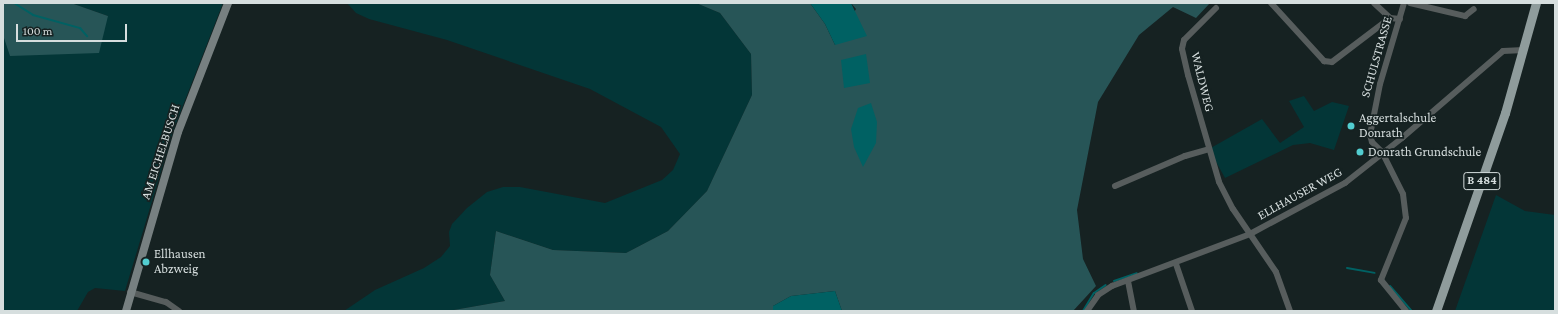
<!DOCTYPE html>
<style>
body{margin:0}
#map{position:relative;width:1558px;height:314px;overflow:hidden;background:#162222;font-family:"Crimson Pro",serif}
div>[style]{position:absolute}
.green>*{inset:0;background:#033637}
.forest>*{inset:0;background:#275557}
.water>*{inset:0;background:#006163}
.stream>*{height:2px;margin:-1px;padding:0 1px;transform-origin:1px;border-radius:1px;background:#006163}
.street>*{height:6px;margin:-3px;padding:0 3px;transform-origin:3px;border-radius:3px;background:#575d5d}
.secondary>*{height:8px;margin:-4px;padding:0 4px;transform-origin:4px;border-radius:4px;background:#778081}
.primary>*{height:9px;margin:-4.5px;padding:0 4.5px;transform-origin:4.5px;border-radius:4.5px;background:#8f9c9c}
.dots>*{width:11px;height:11px;translate:-50% -50%;box-sizing:border-box;border:2px solid #162222;border-radius:50%}
span{translate:-50% -50%;white-space:nowrap;text-align:center;line-height:1.15;-webkit-text-stroke:3.5px #162222;paint-order:stroke}
.shield-label span{padding:1px 3px;background:#162222;border:1px solid;border-radius:3px;-webkit-text-stroke-width:0}
.shield-label{font-size:12px;color:#d6dede;font-weight:700}
.street-label{font-size:13px;color:#d6dede}
.poi-label{font-size:13px;color:#d6dede}
.left{translate:0 -50%;text-align:left}
.frame{position:absolute;inset:0;border:4px solid #d6dede;pointer-events:none}
.scale{position:absolute;left:16px;top:24px;width:111px;height:18px;box-sizing:border-box;border:2px solid #d6dede;border-top:0;padding-left:5px;font-size:12px;line-height:14px;white-space:nowrap;color:#d6dede;-webkit-text-stroke:3px #162222;paint-order:stroke}
</style>
<div id="map">
<div class="green">
<div style="clip-path:polygon(71px 3px,223px 3px,173px 131px,125px 291px,95px 288px,88px 292px,77px 311px,3px 311px,3px 35px,108px 16px)"></div>
<div style="clip-path:polygon(347px 3px,696px 3px,720px 13px,751px 54px,752px 95px,707px 191px,668px 231px,626px 253px,553px 250px,496px 231px,490px 275px,505px 301px,448px 311px,344px 311px,375px 290px,424px 268px,441px 257px,450px 246px,449px 232px,452px 224px,467px 208px,487px 192px,503px 187px,520px 187px,605px 203px,662px 180px,673px 170px,680px 154px,661px 127px,590px 89px,447px 40px,369px 19px,356px 13px)"></div>
<div style="clip-path:polygon(1304px 96px,1314px 111px,1332px 102px,1349px 106px,1334px 150px,1310px 143px,1293px 145px,1225px 178px,1209px 149px,1262px 119px,1280px 143px,1304px 127px,1289px 101px)"></div>
<div style="clip-path:polygon(1496px 195px,1525px 211px,1555px 215px,1555px 311px,1455px 311px)"></div>
</div>
<div class="forest">
<div style="clip-path:polygon(3px 3px,71px 3px,108px 16px,99px 53px,10px 56px,3px 35px)"></div>
<div style="clip-path:polygon(696px 3px,810px 3px,825px 24px,835px 45px,856px 9px,851px 3px,1210px 3px,1196px 18px,1173px 7px,1139px 35px,1098px 102px,1077px 210px,1083px 259px,1096px 286px,1073px 311px,842px 311px,835px 291px,791px 296px,773px 306px,773px 311px,448px 311px,505px 301px,490px 275px,496px 231px,553px 250px,626px 253px,668px 231px,707px 191px,752px 95px,751px 54px,720px 13px)"></div>
</div>
<div class="water">
<div style="clip-path:polygon(810px 3px,851px 3px,867px 36px,835px 45px,825px 24px)"></div>
<div style="clip-path:polygon(866px 54px,870px 83px,844px 88px,841px 60px)"></div>
<div style="clip-path:polygon(871px 103px,877px 122px,876px 143px,863px 167px,854px 147px,851px 129px,858px 108px)"></div>
<div style="clip-path:polygon(835px 291px,842px 311px,773px 311px,773px 306px,791px 296px)"></div>
</div>
<div class="stream">
<div style="left:14px;top:3px;width:22px;rotate:32deg"></div>
<div style="left:33px;top:15px;width:49px;rotate:15.5deg"></div>
<div style="left:80px;top:28px;width:11px;rotate:49deg"></div>
<div style="left:1347px;top:268px;width:28px;rotate:10deg"></div>
<div style="left:1114px;top:281px;width:24px;rotate:-19deg"></div>
<div style="left:1390px;top:286px;width:33px;rotate:49deg"></div>
<div style="left:1083px;top:311px;width:21px;rotate:-59deg"></div>
<div style="left:1094px;top:293px;width:14px;rotate:-34deg"></div>
</div>
<div class="street">
<div style="left:1271px;top:3px;width:79px;rotate:47.6deg"></div>
<div style="left:1324px;top:61px;width:8px;rotate:7deg"></div>
<div style="left:1332px;top:62px;width:73px;rotate:-37.2deg"></div>
<div style="left:1390px;top:18px;width:10px;rotate:6deg"></div>
<div style="left:1374px;top:3px;width:22px;rotate:43deg"></div>
<div style="left:1404px;top:3px;width:84px;rotate:106.5deg"></div>
<div style="left:1380px;top:84px;width:52px;rotate:101.1deg"></div>
<div style="left:1370px;top:135px;width:7px;rotate:74deg"></div>
<div style="left:1372px;top:142px;width:14px;rotate:45deg"></div>
<div style="left:1382px;top:152px;width:47px;rotate:63.4deg"></div>
<div style="left:1403px;top:194px;width:24px;rotate:83deg"></div>
<div style="left:1406px;top:218px;width:67px;rotate:112deg"></div>
<div style="left:1381px;top:280px;width:40px;rotate:51deg"></div>
<div style="left:1410px;top:3px;width:57px;rotate:13.3deg"></div>
<div style="left:1465px;top:16px;width:11px;rotate:-38deg"></div>
<div style="left:1216px;top:8px;width:45px;rotate:135deg"></div>
<div style="left:1184px;top:40px;width:9px;rotate:103deg"></div>
<div style="left:1182px;top:49px;width:27px;rotate:77deg"></div>
<div style="left:1188px;top:75px;width:111px;rotate:73.8deg"></div>
<div style="left:1219px;top:182px;width:30px;rotate:63deg"></div>
<div style="left:1233px;top:209px;width:76px;rotate:55.7deg"></div>
<div style="left:1276px;top:272px;width:41px;rotate:70.3deg"></div>
<div style="left:1115px;top:186px;width:76px;rotate:-23.2deg"></div>
<div style="left:1185px;top:156px;width:25px;rotate:-16deg"></div>
<div style="left:1176px;top:264px;width:50px;rotate:71.2deg"></div>
<div style="left:1128px;top:281px;width:31px;rotate:79deg"></div>
<div style="left:130px;top:292px;width:37px;rotate:16deg"></div>
<div style="left:166px;top:302px;width:16px;rotate:35deg"></div>
<div style="left:1087px;top:311px;width:19px;rotate:-55deg"></div>
<div style="left:1098px;top:295px;width:17px;rotate:-33deg"></div>
<div style="left:1112px;top:286px;width:147px;rotate:-20.6deg"></div>
<div style="left:1250px;top:234px;width:108px;rotate:-28.2deg"></div>
<div style="left:1345px;top:183px;width:73px;rotate:-38.3deg"></div>
<div style="left:1402px;top:138px;width:133px;rotate:-40.7deg"></div>
<div style="left:1503px;top:51px;width:21px;rotate:-3deg"></div>
</div>
<div class="secondary">
<div style="left:126px;top:311px;width:186px;rotate:-73.8deg"></div>
<div style="left:178px;top:132px;width:138px;rotate:-68.8deg"></div>
</div>
<div class="primary">
<div style="left:1436px;top:311px;width:210px;rotate:-70.8deg"></div>
<div style="left:1505px;top:113px;width:114px;rotate:-74.3deg"></div>
</div>
<div class="dots">
<div style="left:1351px;top:126px;background:#52cdd0"></div>
<div style="left:1360px;top:152px;background:#52cdd0"></div>
<div style="left:146px;top:262px;background:#52cdd0"></div>
</div>
<div class="shield-label">
<span style="left:1482px;top:181px">B 484</span>
</div>
<div class="street-label">
<span style="left:1377px;top:57px;rotate:-74deg">SCHULSTRASSE</span>
<span style="left:1202px;top:82px;rotate:76deg">WALDWEG</span>
<span style="left:161px;top:152px;rotate:-72deg">AM EICHELBUSCH</span>
<span style="left:1300px;top:194px;rotate:-29deg">ELLHAUSER WEG</span>
</div>
<div class="poi-label">
<span class="left" style="left:1359px;top:126px">Aggertalschule<br>Donrath</span>
<span class="left" style="left:1368px;top:152px">Donrath Grundschule</span>
<span class="left" style="left:154px;top:262px">Ellhausen<br>Abzweig</span>
</div>
<div class="frame"></div>
<div class="scale">100 m</div>
</div>
